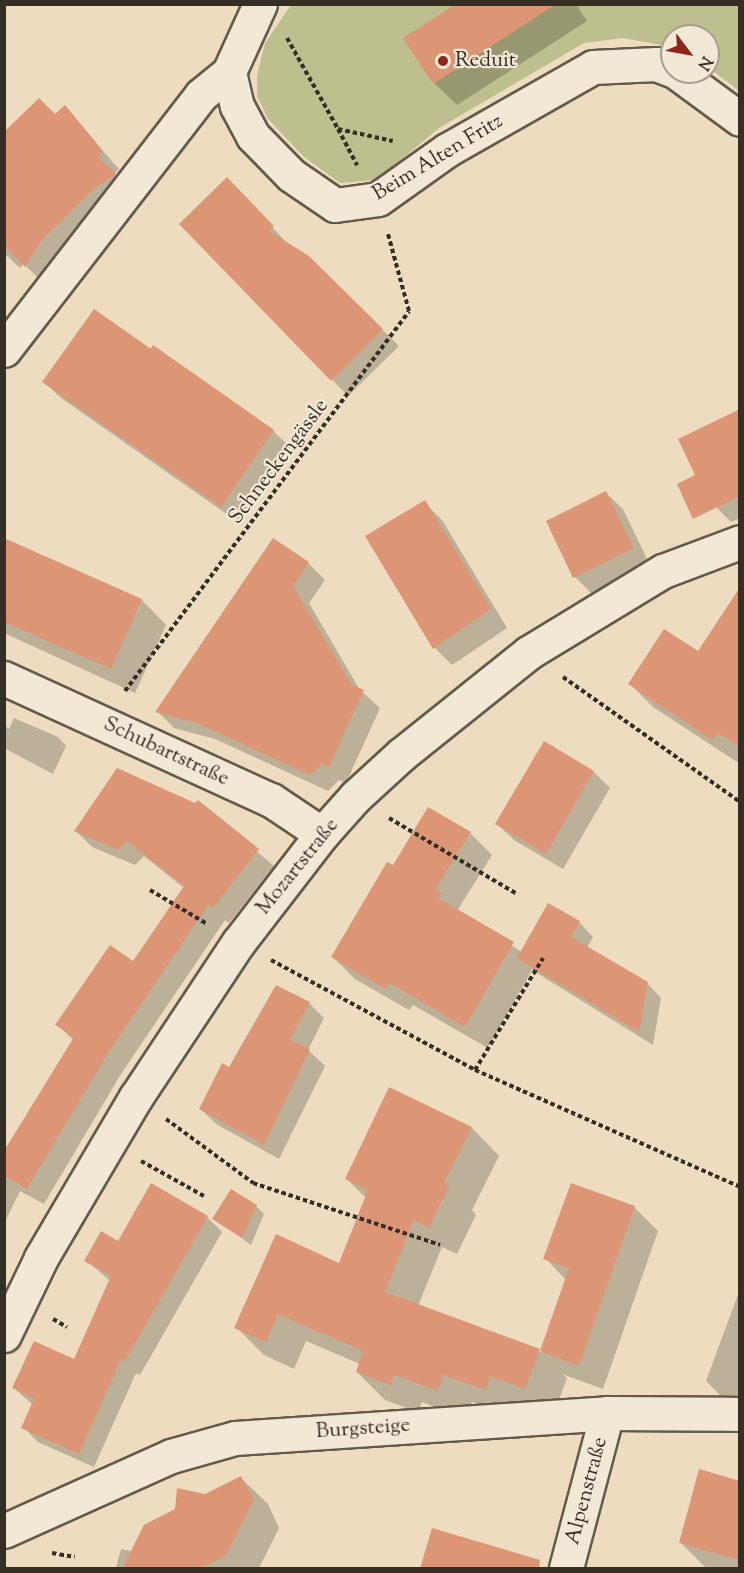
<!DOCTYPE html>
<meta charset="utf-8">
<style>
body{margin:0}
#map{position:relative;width:744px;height:1573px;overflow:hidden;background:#eddcc0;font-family:"Sorts Mill Goudy",serif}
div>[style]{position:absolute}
.green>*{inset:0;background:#bebf8e}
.shadow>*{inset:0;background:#0003}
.building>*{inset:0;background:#dd9675}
.path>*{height:4px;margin-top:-2px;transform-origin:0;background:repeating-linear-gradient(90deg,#352e24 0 4.5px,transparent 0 7.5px)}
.roads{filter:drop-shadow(2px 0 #635a4b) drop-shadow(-2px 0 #635a4b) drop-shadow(0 2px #635a4b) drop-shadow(0 -2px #635a4b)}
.minor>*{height:33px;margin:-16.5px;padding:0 16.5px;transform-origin:16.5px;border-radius:16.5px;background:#f3e8d6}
.dots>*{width:16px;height:16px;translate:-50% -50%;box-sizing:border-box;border:3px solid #f3e8d6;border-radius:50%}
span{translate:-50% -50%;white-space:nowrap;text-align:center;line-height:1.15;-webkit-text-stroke:4.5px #f3e8d6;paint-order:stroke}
.poi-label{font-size:21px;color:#352e24}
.left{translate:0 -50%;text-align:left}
.street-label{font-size:21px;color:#352e24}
.frame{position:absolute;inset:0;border:6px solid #352e24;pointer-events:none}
.north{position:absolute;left:660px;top:24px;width:60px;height:60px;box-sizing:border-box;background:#f3e8d6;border:2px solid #a79e8f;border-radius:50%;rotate:122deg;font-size:16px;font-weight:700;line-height:24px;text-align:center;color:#352e24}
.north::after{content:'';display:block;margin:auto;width:21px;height:27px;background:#8f2418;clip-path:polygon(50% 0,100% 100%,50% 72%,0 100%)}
</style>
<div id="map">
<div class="green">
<div style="clip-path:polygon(291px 5px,739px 5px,739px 91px,708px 67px,708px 36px,672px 36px,672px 47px,623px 38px,584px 43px,439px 128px,377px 180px,340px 183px,304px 157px,268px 119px,257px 96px,257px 76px,265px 43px)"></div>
</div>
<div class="shadow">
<div style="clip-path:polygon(458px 4px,576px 4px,587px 21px,457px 105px,434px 83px)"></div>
<div style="clip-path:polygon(64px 107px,119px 169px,114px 174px,131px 192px,42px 282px,24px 264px,20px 268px,4px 253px,4px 134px,55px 116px)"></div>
<div style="clip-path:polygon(243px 196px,288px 244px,309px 257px,399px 346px,348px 396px,181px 224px)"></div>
<div style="clip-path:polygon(153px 347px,273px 431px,290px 447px,238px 522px,61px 398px,44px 382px)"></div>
<div style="clip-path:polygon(740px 410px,740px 518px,731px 522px,709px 500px)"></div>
<div style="clip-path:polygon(606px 493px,623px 509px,650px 565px,591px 593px,575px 577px)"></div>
<div style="clip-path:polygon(424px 502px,442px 520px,507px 628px,452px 665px,435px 648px)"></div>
<div style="clip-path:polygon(4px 539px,142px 600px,166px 625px,135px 693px,4px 633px)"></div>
<div style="clip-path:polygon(308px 563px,325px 580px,309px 603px,360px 690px,380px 708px,346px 783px,339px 780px,328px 791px,215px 739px,174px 728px,157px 711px)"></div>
<div style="clip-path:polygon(740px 623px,740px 758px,737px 762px,653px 707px,630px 684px,698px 653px)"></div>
<div style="clip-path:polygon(14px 718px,58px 737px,66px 746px,53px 774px,4px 748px,4px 724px,9px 729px)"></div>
<div style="clip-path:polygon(545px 743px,594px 772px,610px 788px,563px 869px,514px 840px,497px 824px)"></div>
<div style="clip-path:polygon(198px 802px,274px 866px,229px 923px,225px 920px,121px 1074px,44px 1204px,20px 1191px,4px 1224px,4px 1155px,74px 1041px,57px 1024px,133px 963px,184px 888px,144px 856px,135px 865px,92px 847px,76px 831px)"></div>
<div style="clip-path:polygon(470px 833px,492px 855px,457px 911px,522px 952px,579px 922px,593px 937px,587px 948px,647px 983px,661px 998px,653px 1045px,532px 970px,488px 1048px,413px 1005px,409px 1010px,355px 979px,333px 957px,394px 867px)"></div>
<div style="clip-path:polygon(309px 1003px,324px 1018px,308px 1050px,325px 1066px,279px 1159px,216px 1124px,201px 1109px,229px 1069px)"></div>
<div style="clip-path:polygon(390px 1089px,472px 1128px,499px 1156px,472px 1210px,476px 1215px,457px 1254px,442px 1247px,418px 1306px,541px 1352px,566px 1280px,545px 1258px,572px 1184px,634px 1207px,658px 1231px,603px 1389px,562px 1374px,567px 1378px,553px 1416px,513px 1417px,472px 1402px,466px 1418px,422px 1402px,418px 1412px,385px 1400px,357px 1372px,360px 1364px,306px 1341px,294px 1369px,264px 1355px,236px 1327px,339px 1265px,366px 1198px,346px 1178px)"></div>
<div style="clip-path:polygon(256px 1206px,264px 1214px,251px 1245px,214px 1218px)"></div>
<div style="clip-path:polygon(207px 1217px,222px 1232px,140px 1375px,136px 1373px,94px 1467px,38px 1442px,23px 1427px,33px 1405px,14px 1388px,75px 1361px,110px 1281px,86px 1260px,118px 1243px)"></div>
<div style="clip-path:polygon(740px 1289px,740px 1408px,735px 1410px,706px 1381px)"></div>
<div style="clip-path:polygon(241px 1478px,268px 1504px,279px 1528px,259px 1568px,116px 1568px,121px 1549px,132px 1551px,206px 1496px)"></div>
<div style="clip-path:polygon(740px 1482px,740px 1568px,705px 1567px,680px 1542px)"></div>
</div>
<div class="building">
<div style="clip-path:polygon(456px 4px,556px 4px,433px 84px,403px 38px)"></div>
<div style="clip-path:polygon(39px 98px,55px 114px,65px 105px,103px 151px,98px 157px,116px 174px,95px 188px,41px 241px,25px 267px,4px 245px,4px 132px)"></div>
<div style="clip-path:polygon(227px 177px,274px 226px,269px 231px,309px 256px,383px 329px,331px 381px,179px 224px)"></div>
<div style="clip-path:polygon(94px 309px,151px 349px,153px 345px,274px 430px,221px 507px,42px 382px)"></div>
<div style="clip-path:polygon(740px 409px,740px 496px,693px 519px,677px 484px,695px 475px,678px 439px)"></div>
<div style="clip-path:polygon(606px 491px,634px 548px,573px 578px,546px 521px)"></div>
<div style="clip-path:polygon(425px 500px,491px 609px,433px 649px,365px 536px)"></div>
<div style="clip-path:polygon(4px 538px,142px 599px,111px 669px,4px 622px)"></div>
<div style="clip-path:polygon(273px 538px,309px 562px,293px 586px,352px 685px,364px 690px,329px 767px,322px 764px,310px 775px,197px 723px,155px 712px)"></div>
<div style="clip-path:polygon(740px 587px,740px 747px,718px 733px,713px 740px,628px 684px,664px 629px,698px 651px)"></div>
<div style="clip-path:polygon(544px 741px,594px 771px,546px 854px,495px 824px)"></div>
<div style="clip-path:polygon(117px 768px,195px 803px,198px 800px,259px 849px,213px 908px,208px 905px,105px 1058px,27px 1189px,4px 1176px,4px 1151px,74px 1037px,55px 1025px,110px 945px,133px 961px,184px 886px,127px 841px,118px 850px,74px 831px)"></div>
<div style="clip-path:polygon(428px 807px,471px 832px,435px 889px,442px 893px,438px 898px,514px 942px,465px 1027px,390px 983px,386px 989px,331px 957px,387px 862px,393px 865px)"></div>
<div style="clip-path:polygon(548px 903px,580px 921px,571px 937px,648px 982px,639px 1032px,517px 958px)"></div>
<div style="clip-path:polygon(276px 985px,310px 1002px,290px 1040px,310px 1049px,264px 1145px,199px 1109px,222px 1063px,229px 1067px)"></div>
<div style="clip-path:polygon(389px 1087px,472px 1127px,444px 1183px,449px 1186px,429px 1228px,414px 1220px,385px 1292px,540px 1349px,525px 1389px,490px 1376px,486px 1390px,444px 1375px,438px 1391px,394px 1375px,391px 1385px,356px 1372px,363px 1351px,278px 1314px,266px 1342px,234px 1328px,276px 1234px,339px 1263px,368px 1190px,345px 1179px)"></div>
<div style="clip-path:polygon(151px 1183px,208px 1216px,125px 1361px,121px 1359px,79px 1454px,21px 1428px,34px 1399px,12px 1388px,34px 1341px,74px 1359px,111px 1276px,84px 1261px,101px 1231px,118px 1241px)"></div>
<div style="clip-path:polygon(571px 1183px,635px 1206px,579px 1366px,540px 1351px,569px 1268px,543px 1259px)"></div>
<div style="clip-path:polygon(231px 1189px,257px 1205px,242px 1238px,212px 1219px)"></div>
<div style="clip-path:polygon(699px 1469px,740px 1481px,740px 1560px,679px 1543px)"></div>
<div style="clip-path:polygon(241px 1476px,254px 1500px,226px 1555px,200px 1569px,122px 1569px,144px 1525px,175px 1509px,177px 1488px,205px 1494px)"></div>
<div style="clip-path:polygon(432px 1528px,540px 1560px,539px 1569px,420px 1569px)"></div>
</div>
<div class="path">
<div style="left:287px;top:38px;width:104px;rotate:60.7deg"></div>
<div style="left:338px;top:129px;width:56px;rotate:12.3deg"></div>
<div style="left:338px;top:129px;width:41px;rotate:62.2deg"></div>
<div style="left:563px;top:677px;width:217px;rotate:35.2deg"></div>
<div style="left:125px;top:691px;width:474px;rotate:-53.2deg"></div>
<div style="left:409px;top:311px;width:80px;rotate:-105.3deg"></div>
<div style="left:389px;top:818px;width:149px;rotate:30.7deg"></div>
<div style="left:150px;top:890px;width:66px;rotate:30.8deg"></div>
<div style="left:271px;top:960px;width:232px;rotate:28.3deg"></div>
<div style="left:475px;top:1070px;width:290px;rotate:23.8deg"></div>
<div style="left:475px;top:1070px;width:131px;rotate:-58.7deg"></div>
<div style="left:166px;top:1119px;width:108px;rotate:36.3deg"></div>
<div style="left:253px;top:1183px;width:197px;rotate:18.3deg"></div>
<div style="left:141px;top:1161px;width:72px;rotate:29.1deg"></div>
<div style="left:53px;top:1319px;width:16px;rotate:30deg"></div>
<div style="left:52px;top:1553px;width:23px;rotate:10deg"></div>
</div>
<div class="roads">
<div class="minor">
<div style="left:260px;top:4px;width:75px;rotate:114.5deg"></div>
<div style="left:229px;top:72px;width:35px;rotate:77deg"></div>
<div style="left:237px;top:106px;width:34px;rotate:62deg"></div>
<div style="left:253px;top:136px;width:54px;rotate:45.7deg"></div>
<div style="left:291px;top:175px;width:53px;rotate:34.3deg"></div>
<div style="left:335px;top:205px;width:43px;rotate:-7.9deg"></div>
<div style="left:378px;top:199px;width:85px;rotate:-35.4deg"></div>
<div style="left:447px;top:150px;width:168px;rotate:-29.6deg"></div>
<div style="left:593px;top:67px;width:63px;rotate:-2.7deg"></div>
<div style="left:656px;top:64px;width:17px;rotate:21deg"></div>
<div style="left:676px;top:72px;width:79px;rotate:36.3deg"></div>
<div style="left:4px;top:350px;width:322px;rotate:-52.3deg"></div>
<div style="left:201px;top:95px;width:36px;rotate:-39deg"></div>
<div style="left:4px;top:678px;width:294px;rotate:24.6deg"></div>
<div style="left:271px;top:800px;width:61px;rotate:33.7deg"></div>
<div style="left:4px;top:1335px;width:85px;rotate:-64.3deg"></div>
<div style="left:41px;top:1258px;width:187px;rotate:-59.5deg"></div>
<div style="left:136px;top:1097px;width:185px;rotate:-56.5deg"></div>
<div style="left:238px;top:943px;width:138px;rotate:-52.4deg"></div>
<div style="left:322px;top:834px;width:50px;rotate:-48.3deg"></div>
<div style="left:355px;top:797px;width:64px;rotate:-42.5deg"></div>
<div style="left:402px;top:754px;width:161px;rotate:-38.7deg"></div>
<div style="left:528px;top:653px;width:158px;rotate:-31.3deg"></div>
<div style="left:663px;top:571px;width:82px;rotate:-20.6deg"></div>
<div style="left:4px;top:1531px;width:183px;rotate:-24.2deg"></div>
<div style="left:171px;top:1456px;width:66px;rotate:-15.7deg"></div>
<div style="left:235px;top:1438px;width:373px;rotate:-3.8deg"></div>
<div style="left:607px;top:1413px;width:133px;rotate:0.4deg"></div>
<div style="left:566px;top:1568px;width:160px;rotate:-75.2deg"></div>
</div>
</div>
<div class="dots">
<div style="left:443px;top:61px;background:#8f2418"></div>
</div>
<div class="poi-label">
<span class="left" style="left:455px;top:61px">Reduit</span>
</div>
<div class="street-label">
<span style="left:438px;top:158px;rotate:-31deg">Beim Alten Fritz</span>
<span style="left:279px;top:462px;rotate:-53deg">Schneckengässle</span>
<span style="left:166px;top:752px;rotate:25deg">Schubartstraße</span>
<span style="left:298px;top:867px;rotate:-51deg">Mozartstraße</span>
<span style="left:363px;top:1429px;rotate:-4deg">Burgsteige</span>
<span style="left:587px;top:1491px;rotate:-75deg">Alpenstraße</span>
</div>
<div class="frame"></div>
<div class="north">N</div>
</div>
